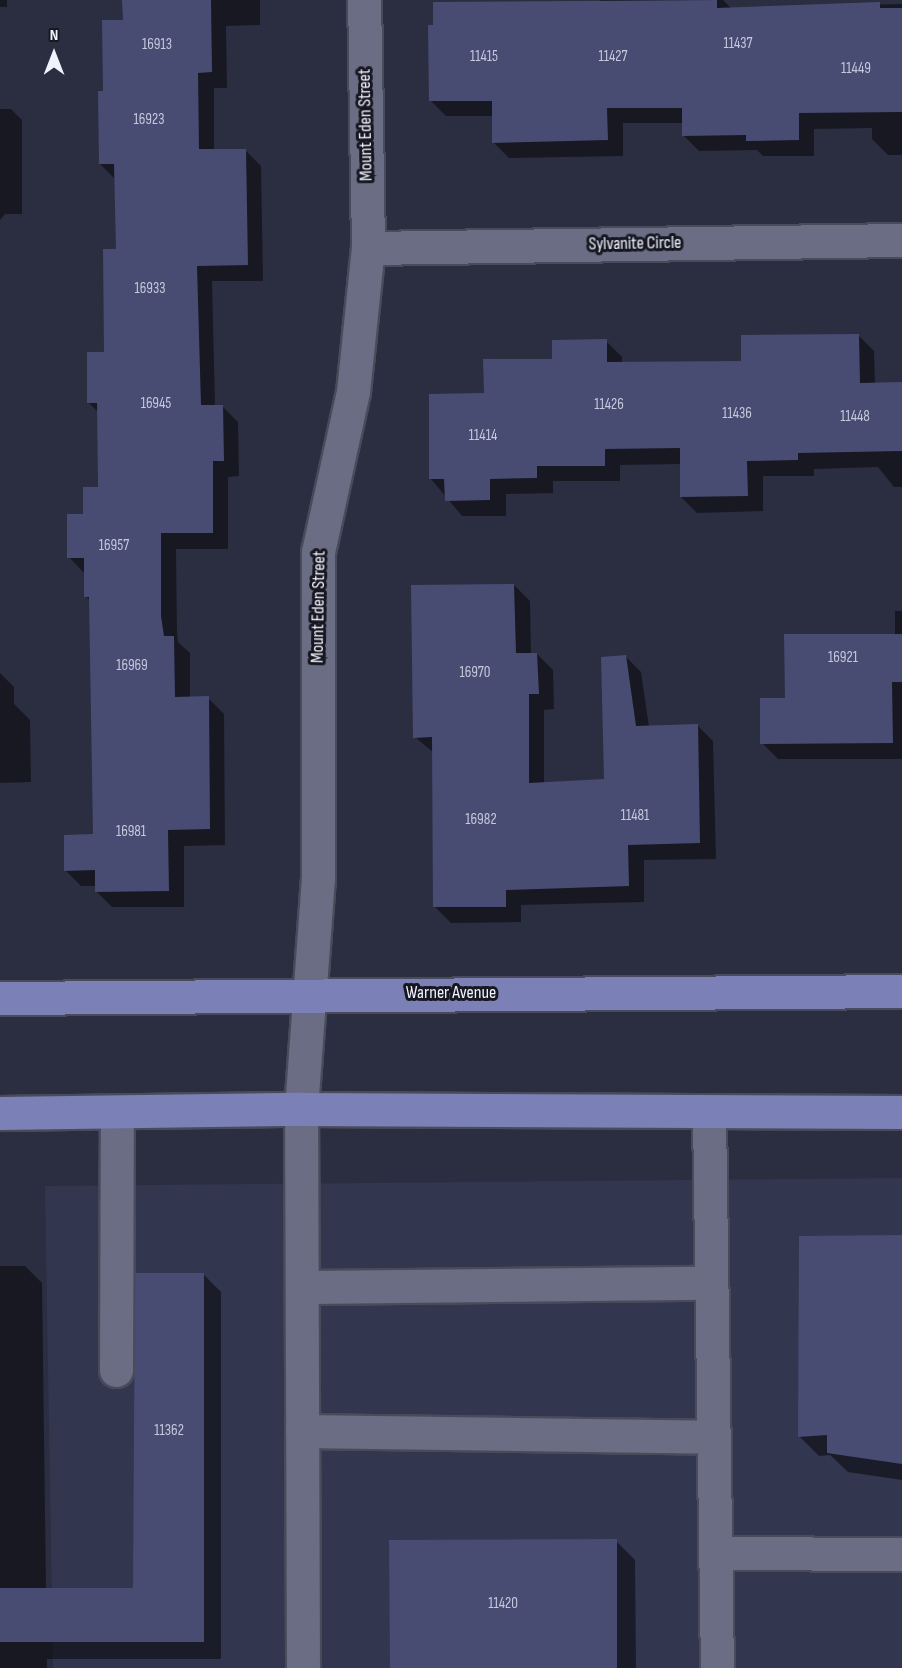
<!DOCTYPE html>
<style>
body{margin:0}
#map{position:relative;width:902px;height:1668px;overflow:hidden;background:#2b2e41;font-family:"Sofia Sans Condensed",sans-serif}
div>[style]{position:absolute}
.built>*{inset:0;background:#32364f}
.shadow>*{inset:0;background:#0007}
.building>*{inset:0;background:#484c73}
.roads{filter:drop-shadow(2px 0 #494b5b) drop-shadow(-2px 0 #494b5b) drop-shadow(0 2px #494b5b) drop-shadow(0 -2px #494b5b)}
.minor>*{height:33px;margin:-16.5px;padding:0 16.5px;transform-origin:16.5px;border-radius:16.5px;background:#6a6d83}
.major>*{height:33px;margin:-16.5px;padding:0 16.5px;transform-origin:16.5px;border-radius:16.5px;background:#7b81b6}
span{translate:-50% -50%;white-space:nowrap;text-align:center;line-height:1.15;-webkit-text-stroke:6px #161720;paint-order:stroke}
.number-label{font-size:15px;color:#c6c8dc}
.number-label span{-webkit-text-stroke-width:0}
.street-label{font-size:18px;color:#f0f2ff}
.north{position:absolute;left:24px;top:24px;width:60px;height:60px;-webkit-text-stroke:4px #161720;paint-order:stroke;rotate:0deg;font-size:16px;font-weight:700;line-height:24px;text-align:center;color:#f0f2ff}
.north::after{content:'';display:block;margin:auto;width:21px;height:27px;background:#f0f2ff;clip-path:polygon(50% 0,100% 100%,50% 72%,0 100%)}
</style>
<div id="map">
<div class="built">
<div style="clip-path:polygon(902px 1178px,902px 1668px,53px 1668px,45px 1186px)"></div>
</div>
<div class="shadow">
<div style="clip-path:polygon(0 0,7px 0,7px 7px,0 7px)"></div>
<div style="clip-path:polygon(124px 0,260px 0,260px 25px,226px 26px,227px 88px,214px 88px,214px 150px,245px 150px,261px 166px,263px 281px,212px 281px,215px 406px,222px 406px,238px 422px,239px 476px,228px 477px,228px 549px,176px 549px,177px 633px,178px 642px,190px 653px,190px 698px,208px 698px,224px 714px,225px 845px,184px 846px,184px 907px,112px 907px,96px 891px,96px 886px,81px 886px,65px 870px,94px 836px,91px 601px,85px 596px,85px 574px,69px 557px,99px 489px,98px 412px,89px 403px,106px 354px,118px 250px,116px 180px,100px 164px,104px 92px,124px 22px)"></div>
<div style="clip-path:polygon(601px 0,723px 0,732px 9px,902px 4px,902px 155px,888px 155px,872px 139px,872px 128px,814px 129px,814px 156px,763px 156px,757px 150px,699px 151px,683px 135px,683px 123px,623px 123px,623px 156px,509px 158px,493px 142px,493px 116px,446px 116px,430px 100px)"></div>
<div style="clip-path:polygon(0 109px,11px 109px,22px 120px,22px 214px,5px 214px,0 220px)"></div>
<div style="clip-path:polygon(858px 335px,874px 351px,875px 384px,902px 384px,902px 487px,894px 487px,878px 467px,814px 469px,814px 476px,763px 476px,763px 511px,697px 513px,681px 497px,681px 464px,620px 465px,620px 481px,553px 481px,553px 493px,506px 494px,506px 516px,462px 516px,431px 479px,486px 395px,554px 361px,606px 341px,622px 357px,622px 364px,743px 363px)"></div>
<div style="clip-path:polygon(514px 585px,530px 601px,531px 654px,537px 654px,553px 670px,554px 709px,544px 710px,544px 784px,605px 781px,625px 656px,641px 672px,649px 727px,697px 725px,713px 741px,716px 859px,644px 860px,644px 902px,521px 905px,521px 922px,451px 923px,435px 907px,434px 753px,415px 737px)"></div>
<div style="clip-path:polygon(895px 611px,902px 611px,902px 759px,778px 759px,762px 743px,786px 699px,895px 635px)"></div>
<div style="clip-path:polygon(0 673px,14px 687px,14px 704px,30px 720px,31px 782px,0 783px)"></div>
<div style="clip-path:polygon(902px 1237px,902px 1480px,848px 1472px,830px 1455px,819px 1456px,799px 1436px)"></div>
<div style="clip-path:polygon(0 1266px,25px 1266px,42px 1283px,46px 1589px,134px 1589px,204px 1275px,221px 1292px,221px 1659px,47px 1659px,47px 1668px,0 1668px)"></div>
<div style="clip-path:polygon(616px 1541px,635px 1560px,636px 1668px,391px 1668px)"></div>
</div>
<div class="building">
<div style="clip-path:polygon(122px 0,211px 0,212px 72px,198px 73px,199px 149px,246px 149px,248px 265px,197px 266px,201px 405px,223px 405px,224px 461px,213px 461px,213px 533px,161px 533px,161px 616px,164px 636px,174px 636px,175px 697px,209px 696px,210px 829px,168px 830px,169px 891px,95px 892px,95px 870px,64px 871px,64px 835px,93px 834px,89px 597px,84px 597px,84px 558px,67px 558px,67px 514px,83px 514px,83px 487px,98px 487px,97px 403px,87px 403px,87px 352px,104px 352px,103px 249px,116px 249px,114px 164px,99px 164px,98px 91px,103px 91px,102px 20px,123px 20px)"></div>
<div style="clip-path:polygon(717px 0,717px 8px,880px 2px,880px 8px,902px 8px,902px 112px,799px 113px,799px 140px,746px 141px,746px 135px,682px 136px,682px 108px,607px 108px,608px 140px,492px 143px,492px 101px,429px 101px,428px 25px,433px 25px,433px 2px)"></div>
<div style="clip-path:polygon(859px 334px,860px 383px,902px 382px,902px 451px,798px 453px,798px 460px,747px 461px,748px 496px,680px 497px,680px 448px,605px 449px,605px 466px,537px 466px,537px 478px,490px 479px,490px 500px,445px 501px,444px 479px,429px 479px,429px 394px,484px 393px,483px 359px,552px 359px,552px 340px,607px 339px,607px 362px,741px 361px,741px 335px)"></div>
<div style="clip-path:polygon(514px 584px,516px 653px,537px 653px,539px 694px,529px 694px,529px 783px,604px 779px,601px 657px,626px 655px,636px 726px,698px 724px,700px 843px,628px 845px,629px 886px,506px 890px,506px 907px,433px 907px,432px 737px,413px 738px,411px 585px)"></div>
<div style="clip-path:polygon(784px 634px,902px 634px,902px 682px,892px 682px,893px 743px,760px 744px,760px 698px,785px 698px)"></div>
<div style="clip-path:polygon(902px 1235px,902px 1464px,827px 1453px,827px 1435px,798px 1437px,799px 1236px)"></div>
<div style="clip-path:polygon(135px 1273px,204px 1273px,204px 1642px,0 1642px,0 1588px,133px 1588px)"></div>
<div style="clip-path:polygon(617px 1539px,617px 1668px,390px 1668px,389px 1540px)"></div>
</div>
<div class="roads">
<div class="minor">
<div style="left:368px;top:248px;width:534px;rotate:-0.86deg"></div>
<div style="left:709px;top:1112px;width:556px;rotate:89.18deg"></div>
<div style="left:302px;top:1287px;width:409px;rotate:-0.6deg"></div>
<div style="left:116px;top:1370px;width:258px;rotate:-89.8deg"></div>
<div style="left:302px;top:1431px;width:411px;rotate:0.8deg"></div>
<div style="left:715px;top:1553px;width:187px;rotate:0.3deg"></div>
<div style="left:303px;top:1668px;width:559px;rotate:-90.2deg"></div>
<div style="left:301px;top:1109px;width:231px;rotate:-85.8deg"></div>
<div style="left:318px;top:879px;width:327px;rotate:-90deg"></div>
<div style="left:318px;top:552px;width:164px;rotate:-77.7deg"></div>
<div style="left:353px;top:392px;width:145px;rotate:-84.1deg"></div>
<div style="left:368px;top:248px;width:248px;rotate:-90.9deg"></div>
</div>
<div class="major">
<div style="left:0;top:998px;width:902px;rotate:-0.44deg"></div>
<div style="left:0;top:1113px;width:301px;rotate:-0.8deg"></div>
<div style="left:301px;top:1109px;width:601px;rotate:0.29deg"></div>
</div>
</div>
<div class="number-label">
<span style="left:738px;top:44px">11437</span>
<span style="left:157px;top:45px">16913</span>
<span style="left:484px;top:57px">11415</span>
<span style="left:613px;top:57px">11427</span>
<span style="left:856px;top:69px">11449</span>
<span style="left:149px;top:120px">16923</span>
<span style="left:150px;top:289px">16933</span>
<span style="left:156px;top:404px">16945</span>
<span style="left:609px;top:405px">11426</span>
<span style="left:737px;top:414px">11436</span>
<span style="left:855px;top:417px">11448</span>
<span style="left:483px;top:436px">11414</span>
<span style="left:114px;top:546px">16957</span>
<span style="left:843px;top:658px">16921</span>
<span style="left:132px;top:666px">16969</span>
<span style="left:475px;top:673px">16970</span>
<span style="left:635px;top:816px">11481</span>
<span style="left:481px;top:820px">16982</span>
<span style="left:131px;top:832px">16981</span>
<span style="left:169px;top:1431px">11362</span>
<span style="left:503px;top:1604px">11420</span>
</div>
<div class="street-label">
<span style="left:366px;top:125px;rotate:-91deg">Mount Eden Street</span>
<span style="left:635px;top:244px;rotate:-1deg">Sylvanite Circle</span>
<span style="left:319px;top:607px;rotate:-89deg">Mount Eden Street</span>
<span style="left:451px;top:993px">Warner Avenue</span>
</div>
<div class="north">N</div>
</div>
